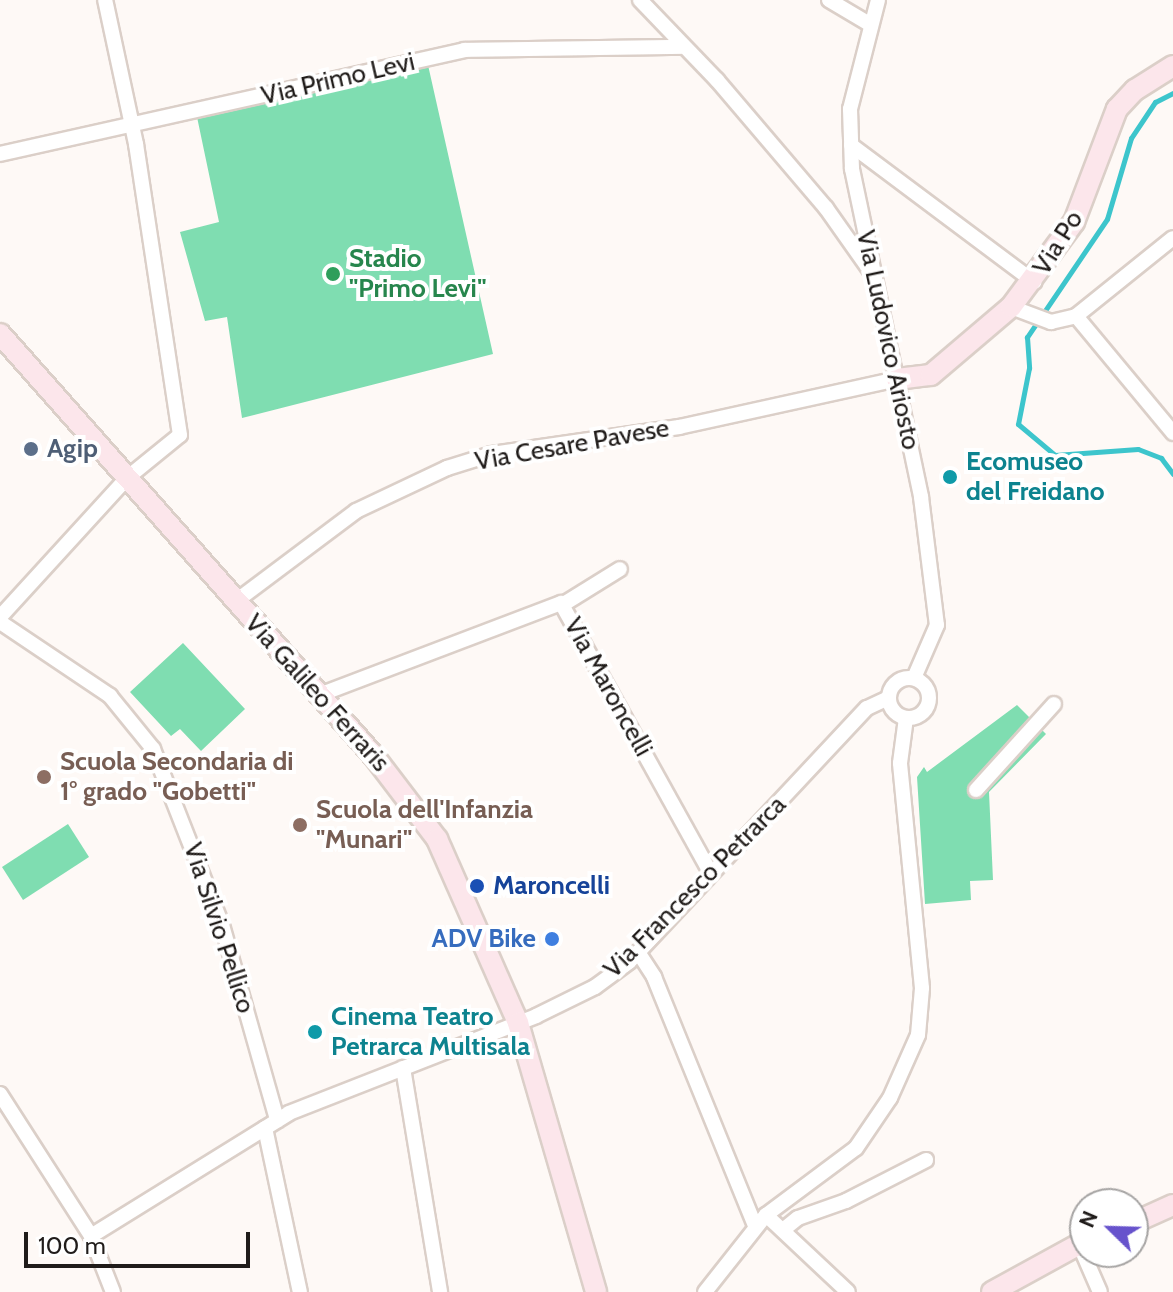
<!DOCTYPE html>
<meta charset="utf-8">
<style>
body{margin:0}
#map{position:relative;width:1173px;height:1292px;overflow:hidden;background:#fef9f6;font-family:Cabin,sans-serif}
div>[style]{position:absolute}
.green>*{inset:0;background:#7fddb1}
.stream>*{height:5px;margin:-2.5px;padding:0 2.5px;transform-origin:2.5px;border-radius:2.5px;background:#3dc5cc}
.roads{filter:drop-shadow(2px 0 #dbcfc8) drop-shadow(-2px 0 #dbcfc8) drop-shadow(0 2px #dbcfc8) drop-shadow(0 -2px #dbcfc8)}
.street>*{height:14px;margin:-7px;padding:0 7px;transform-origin:7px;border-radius:7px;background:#fff}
.street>.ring{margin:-7px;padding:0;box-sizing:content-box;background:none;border:14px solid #fff;border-radius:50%}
.secondary>*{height:20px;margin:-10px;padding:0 10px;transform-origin:10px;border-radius:10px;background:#fce6eb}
.dots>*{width:22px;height:22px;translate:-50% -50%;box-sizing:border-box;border:4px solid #fff;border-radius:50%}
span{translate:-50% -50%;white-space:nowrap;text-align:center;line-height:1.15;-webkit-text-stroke:8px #fff;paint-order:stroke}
.street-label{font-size:26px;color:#201c1a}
.leisure-label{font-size:26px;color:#27864d;font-weight:700}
.left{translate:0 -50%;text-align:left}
.service-label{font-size:26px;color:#4e5e75;font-weight:700}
.culture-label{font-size:26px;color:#0d838f;font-weight:700}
.education-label{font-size:26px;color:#785e54;font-weight:700}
.transit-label{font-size:26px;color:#164399;font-weight:700}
.shop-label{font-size:26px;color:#366cbe;font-weight:700}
.right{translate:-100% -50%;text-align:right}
.north{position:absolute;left:1069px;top:1188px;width:80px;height:80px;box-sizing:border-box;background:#fff;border:2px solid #a6a4a3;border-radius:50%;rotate:293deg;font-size:22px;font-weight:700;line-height:32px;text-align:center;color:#201c1a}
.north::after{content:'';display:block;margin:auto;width:28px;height:36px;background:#6753cc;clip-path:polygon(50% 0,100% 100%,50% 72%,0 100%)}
.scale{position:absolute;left:24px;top:1232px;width:226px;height:36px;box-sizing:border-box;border:4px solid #201c1a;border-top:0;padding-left:10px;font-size:24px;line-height:28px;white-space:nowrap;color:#201c1a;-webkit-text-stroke:6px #fff;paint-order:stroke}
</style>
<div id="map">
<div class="green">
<div style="clip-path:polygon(428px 65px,493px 354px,242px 418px,227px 317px,205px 321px,180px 232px,219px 222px,197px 117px)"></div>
<div style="clip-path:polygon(183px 643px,245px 709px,201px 751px,180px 729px,171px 736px,130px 692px)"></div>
<div style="clip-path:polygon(1017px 705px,1046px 734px,989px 792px,993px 880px,970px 881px,971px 900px,925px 904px,917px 777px,924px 767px,927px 772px)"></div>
<div style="clip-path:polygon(68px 824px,89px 857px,23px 900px,2px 867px)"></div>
</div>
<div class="stream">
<div style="left:1173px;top:93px;width:20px;rotate:153deg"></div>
<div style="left:1155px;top:102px;width:43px;rotate:123.7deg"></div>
<div style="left:1131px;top:138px;width:84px;rotate:106.5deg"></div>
<div style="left:1107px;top:219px;width:143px;rotate:124.1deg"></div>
<div style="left:1027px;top:337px;width:31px;rotate:86deg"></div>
<div style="left:1029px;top:368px;width:57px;rotate:101.1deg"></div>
<div style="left:1018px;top:424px;width:48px;rotate:40deg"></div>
<div style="left:1055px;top:455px;width:83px;rotate:-4.1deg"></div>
<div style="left:1138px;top:449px;width:25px;rotate:21deg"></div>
<div style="left:1161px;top:458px;width:20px;rotate:53deg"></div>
</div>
<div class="roads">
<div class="street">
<div style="left:640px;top:0;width:111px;rotate:46.1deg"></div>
<div style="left:717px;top:80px;width:168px;rotate:49.6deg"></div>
<div style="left:826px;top:208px;width:75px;rotate:54.8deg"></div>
<div style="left:829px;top:0;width:49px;rotate:30.8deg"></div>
<div style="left:878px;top:0;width:113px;rotate:104.4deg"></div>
<div style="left:850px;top:109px;width:60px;rotate:88.1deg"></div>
<div style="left:852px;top:169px;width:335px;rotate:78.1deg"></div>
<div style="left:921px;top:497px;width:129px;rotate:82.9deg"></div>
<div style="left:937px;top:625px;width:58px;rotate:113.5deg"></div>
<div style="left:851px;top:145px;width:229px;rotate:36.8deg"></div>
<div style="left:0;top:154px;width:476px;rotate:-12.6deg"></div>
<div style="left:464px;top:50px;width:217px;rotate:-0.8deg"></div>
<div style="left:1011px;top:307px;width:43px;rotate:20.6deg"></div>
<div style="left:1051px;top:322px;width:26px;rotate:-13deg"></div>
<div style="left:1076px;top:316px;width:124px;rotate:-38.8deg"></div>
<div style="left:1076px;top:316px;width:152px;rotate:50.3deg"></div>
<div style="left:235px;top:602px;width:151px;rotate:-36.9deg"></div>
<div style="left:356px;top:511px;width:101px;rotate:-25.3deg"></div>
<div style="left:447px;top:468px;width:47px;rotate:-17.3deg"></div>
<div style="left:492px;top:454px;width:189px;rotate:-8.2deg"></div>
<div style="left:679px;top:427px;width:223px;rotate:-12.4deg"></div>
<div style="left:562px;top:605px;width:68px;rotate:-31.8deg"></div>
<div style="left:0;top:617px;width:188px;rotate:-47.6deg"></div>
<div style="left:127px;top:478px;width:68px;rotate:-39.1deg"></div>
<div style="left:180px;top:435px;width:294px;rotate:-98.6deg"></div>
<div style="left:136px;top:144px;width:147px;rotate:-102.1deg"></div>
<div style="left:0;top:622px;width:133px;rotate:33.9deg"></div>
<div style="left:110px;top:696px;width:68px;rotate:50.9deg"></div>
<div style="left:153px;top:749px;width:189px;rotate:68.6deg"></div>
<div style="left:222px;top:925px;width:203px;rotate:74.2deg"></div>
<div class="ring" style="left:889px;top:678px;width:26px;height:26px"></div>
<div style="left:319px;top:695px;width:259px;rotate:-20.8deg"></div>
<div style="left:561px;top:603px;width:308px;rotate:61deg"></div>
<div style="left:976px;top:790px;width:116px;rotate:-47.8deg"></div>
<div style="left:638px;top:952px;width:30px;rotate:57deg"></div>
<div style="left:654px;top:977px;width:269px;rotate:67.9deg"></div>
<div style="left:403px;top:1068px;width:227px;rotate:80.6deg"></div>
<div style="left:0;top:1094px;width:169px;rotate:57.3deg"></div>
<div style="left:91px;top:1236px;width:60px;rotate:68.6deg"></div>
<div style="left:265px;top:1128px;width:168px;rotate:78deg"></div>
<div style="left:766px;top:1215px;width:112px;rotate:43.2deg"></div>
<div style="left:783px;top:1230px;width:19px;rotate:-39deg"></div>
<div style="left:798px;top:1218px;width:51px;rotate:-19.5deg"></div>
<div style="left:846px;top:1201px;width:90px;rotate:-27.1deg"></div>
<div style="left:91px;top:1236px;width:233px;rotate:-31.8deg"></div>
<div style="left:289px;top:1113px;width:265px;rotate:-21.4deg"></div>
<div style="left:536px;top:1016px;width:66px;rotate:-26.2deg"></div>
<div style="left:595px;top:987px;width:42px;rotate:-36.3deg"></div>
<div style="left:629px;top:962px;width:348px;rotate:-46.9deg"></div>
<div style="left:867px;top:708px;width:23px;rotate:-25deg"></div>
<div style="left:1079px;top:1244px;width:52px;rotate:66.4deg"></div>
<div style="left:705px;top:1292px;width:98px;rotate:-51.6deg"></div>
<div style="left:766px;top:1215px;width:112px;rotate:-36.7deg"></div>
<div style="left:856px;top:1148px;width:60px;rotate:-55.8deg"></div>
<div style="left:890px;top:1098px;width:69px;rotate:-66deg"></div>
<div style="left:918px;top:1035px;width:47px;rotate:-85.1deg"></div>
<div style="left:922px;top:988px;width:226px;rotate:-95.6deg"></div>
<div style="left:900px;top:763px;width:45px;rotate:-82.4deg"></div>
</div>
<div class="secondary">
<div style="left:0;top:334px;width:562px;rotate:48.46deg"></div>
<div style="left:373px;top:755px;width:106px;rotate:52.7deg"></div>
<div style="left:437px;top:839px;width:201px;rotate:66.2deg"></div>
<div style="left:518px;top:1023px;width:280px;rotate:73.8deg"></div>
<div style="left:897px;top:379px;width:34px;rotate:-7deg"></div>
<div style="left:931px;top:375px;width:105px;rotate:-40.4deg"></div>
<div style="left:1011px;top:307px;width:106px;rotate:-53.5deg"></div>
<div style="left:1074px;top:222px;width:121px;rotate:-69.2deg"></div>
<div style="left:1117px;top:109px;width:26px;rotate:-47deg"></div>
<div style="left:1135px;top:90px;width:45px;rotate:-32.3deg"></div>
<div style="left:1133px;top:1223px;width:44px;rotate:-24.2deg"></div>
<div style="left:992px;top:1292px;width:106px;rotate:-28.7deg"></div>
</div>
</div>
<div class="dots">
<div style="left:333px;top:274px;background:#2e9e5b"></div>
<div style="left:31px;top:449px;background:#5c6f8a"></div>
<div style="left:950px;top:477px;background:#0f9aa8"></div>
<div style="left:44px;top:777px;background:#8d6e63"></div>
<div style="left:300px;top:825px;background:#8d6e63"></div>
<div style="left:477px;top:886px;background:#1a4fb4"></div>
<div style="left:552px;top:939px;background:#3f7fe0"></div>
<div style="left:315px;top:1032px;background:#0f9aa8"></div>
</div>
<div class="street-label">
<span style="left:338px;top:79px;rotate:-13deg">Via Primo Levi</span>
<span style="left:1058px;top:243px;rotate:-58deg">Via Po</span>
<span style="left:888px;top:340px;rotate:78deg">Via Ludovico Ariosto</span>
<span style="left:572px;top:445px;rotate:-10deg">Via Cesare Pavese</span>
<span style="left:608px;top:687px;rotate:61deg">Via Maroncelli</span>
<span style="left:317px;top:693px;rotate:48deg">Via Galileo Ferraris</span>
<span style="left:695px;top:887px;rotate:-45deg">Via Francesco Petrarca</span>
<span style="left:219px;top:928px;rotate:72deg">Via Silvio Pellico</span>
</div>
<div class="leisure-label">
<span class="left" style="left:349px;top:274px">Stadio<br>"Primo Levi"</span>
</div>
<div class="service-label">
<span class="left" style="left:47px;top:449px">Agip</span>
</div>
<div class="culture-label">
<span class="left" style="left:966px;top:477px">Ecomuseo<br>del Freidano</span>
<span class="left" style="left:331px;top:1032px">Cinema Teatro<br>Petrarca Multisala</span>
</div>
<div class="education-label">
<span class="left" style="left:60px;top:777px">Scuola Secondaria di<br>1° grado "Gobetti"</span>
<span class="left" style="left:316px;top:825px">Scuola dell'Infanzia<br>"Munari"</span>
</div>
<div class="transit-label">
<span class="left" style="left:493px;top:886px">Maroncelli</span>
</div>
<div class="shop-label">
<span class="right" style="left:536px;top:939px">ADV Bike</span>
</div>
<div class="north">N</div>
<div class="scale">100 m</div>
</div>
